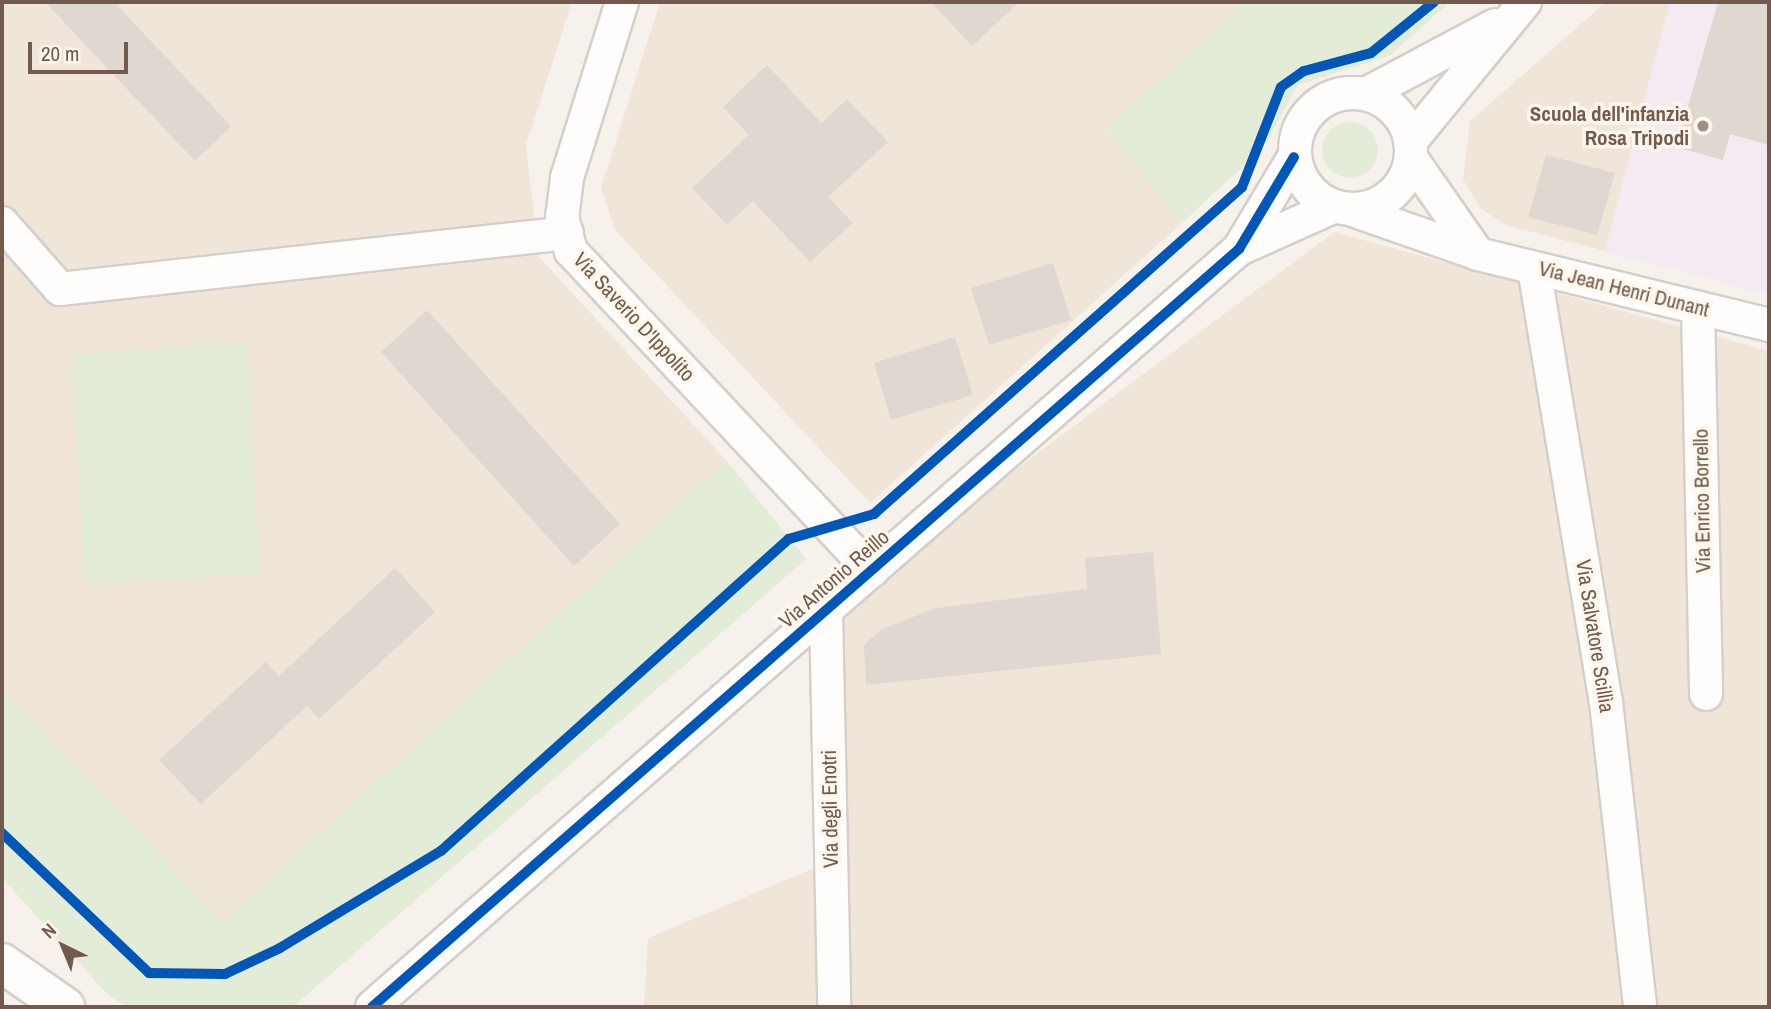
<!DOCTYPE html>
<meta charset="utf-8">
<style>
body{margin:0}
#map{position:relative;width:1771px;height:1009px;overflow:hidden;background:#f6f2eb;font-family:"Archivo Narrow",sans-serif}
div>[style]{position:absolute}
.residential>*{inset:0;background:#efe5d9}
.education>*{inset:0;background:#f3eaf2}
.green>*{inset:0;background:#e3ecd7}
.round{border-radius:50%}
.building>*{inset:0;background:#dfd8d1}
.roads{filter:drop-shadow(2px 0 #d5cfca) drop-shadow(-2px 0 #d5cfca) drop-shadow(0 2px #d5cfca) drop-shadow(0 -2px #d5cfca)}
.minor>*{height:32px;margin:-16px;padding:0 16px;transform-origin:16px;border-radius:16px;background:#fefdfc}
.minor>.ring{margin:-16px;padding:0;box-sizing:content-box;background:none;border:32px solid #fefdfc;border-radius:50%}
.secondary>*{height:38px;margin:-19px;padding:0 19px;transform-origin:19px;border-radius:19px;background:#fefdfc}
.cycleway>*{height:10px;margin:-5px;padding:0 5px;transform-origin:5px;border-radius:5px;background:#0057b8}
.dots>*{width:19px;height:19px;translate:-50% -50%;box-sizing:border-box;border:4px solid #fdf7ed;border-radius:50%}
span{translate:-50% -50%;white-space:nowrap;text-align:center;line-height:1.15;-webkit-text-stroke:7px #fdf7ed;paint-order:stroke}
.poi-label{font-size:21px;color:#725a4e;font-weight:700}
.right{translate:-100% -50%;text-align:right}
.street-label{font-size:21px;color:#725a4e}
.frame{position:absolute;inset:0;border:4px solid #725a4e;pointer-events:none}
.north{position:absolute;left:28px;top:911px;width:70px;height:70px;-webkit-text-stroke:5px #fdf7ed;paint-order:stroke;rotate:317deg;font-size:19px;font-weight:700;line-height:28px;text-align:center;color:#725a4e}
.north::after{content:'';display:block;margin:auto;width:24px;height:32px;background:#725a4e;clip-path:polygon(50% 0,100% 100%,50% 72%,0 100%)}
.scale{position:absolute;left:28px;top:42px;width:100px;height:32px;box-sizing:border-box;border:4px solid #725a4e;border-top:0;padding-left:9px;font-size:21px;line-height:24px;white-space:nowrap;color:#725a4e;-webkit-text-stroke:5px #fdf7ed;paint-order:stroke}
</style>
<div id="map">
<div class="residential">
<div style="clip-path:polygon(2px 2px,572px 2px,526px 145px,539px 257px,727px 461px,223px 923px,2px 690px)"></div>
<div style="clip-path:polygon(660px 2px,1246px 2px,1106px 129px,1183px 222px,870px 503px,615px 230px,601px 188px)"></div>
<div style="clip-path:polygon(1606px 2px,1670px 2px,1605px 251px,1508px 226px,1480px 208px,1463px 179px,1470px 121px)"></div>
<div style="clip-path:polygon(1334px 232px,1769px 351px,1769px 1007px,644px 1007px,648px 938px,831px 861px,826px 611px)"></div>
</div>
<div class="education">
<div style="clip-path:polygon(1670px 2px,1769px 2px,1769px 295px,1605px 251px)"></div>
</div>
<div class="green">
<div style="clip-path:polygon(1246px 2px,1450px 2px,1389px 56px,1298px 85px,1263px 148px,1183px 222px,1106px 129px)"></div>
<div class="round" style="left:1322px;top:122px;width:56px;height:56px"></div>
<div style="clip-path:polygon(247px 343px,259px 573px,84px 583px,73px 354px)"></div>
<div style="clip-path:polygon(727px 461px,806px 559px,293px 1007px,127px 1007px,107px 994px,2px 878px,2px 690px,223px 922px)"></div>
</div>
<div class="building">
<div style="clip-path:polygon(45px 2px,114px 2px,231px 126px,195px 161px)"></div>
<div style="clip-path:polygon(931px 2px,1019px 2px,972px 46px)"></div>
<div style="clip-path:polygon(1718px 2px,1769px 2px,1769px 145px,1730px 134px,1723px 160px,1676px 147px)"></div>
<div style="clip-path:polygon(767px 65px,821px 123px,847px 99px,888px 142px,828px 197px,853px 223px,810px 262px,753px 201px,727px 225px,692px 188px,749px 135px,723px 107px)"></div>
<div style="clip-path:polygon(1546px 155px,1615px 173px,1597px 235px,1528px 217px)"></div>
<div style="clip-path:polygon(1053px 263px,1071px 320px,989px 345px,971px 288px)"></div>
<div style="clip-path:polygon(427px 310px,620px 524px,574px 566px,381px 352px)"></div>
<div style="clip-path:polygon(955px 337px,973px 395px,891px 420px,874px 363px)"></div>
<div style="clip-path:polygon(1153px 552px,1161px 654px,866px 685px,864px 645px,882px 629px,936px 608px,1087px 589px,1085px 558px)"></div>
<div style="clip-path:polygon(395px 568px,435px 612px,319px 719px,307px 706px,201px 804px,159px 760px,266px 662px,279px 676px)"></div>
</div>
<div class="roads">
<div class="minor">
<div style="left:622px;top:2px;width:184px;rotate:107.4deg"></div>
<div style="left:567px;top:178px;width:38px;rotate:97deg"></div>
<div style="left:562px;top:216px;width:36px;rotate:76deg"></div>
<div style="left:571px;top:251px;width:439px;rotate:46.8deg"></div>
<div class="ring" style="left:1295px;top:93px;width:84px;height:84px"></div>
<div style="left:1366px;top:94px;width:147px;rotate:-28deg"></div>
<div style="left:1410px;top:142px;width:181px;rotate:-50.6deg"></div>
<div style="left:1411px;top:158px;width:117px;rotate:55.1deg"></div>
<div style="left:1352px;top:210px;width:133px;rotate:19.2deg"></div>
<div style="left:1478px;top:254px;width:300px;rotate:13.7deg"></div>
<div style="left:2px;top:223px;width:88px;rotate:48.7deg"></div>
<div style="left:60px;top:289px;width:510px;rotate:-6.3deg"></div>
<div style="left:1239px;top:249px;width:103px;rotate:-24.1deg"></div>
<div style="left:1534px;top:268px;width:440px;rotate:80.6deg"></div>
<div style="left:1606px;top:702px;width:307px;rotate:83.6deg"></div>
<div style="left:1698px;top:308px;width:386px;rotate:88.8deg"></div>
<div style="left:826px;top:611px;width:396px;rotate:88.8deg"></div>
<div style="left:372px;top:1007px;width:1152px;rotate:-41.16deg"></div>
<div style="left:1239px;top:249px;width:107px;rotate:-59.1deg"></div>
</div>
<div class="secondary">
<div style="left:2px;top:963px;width:77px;rotate:34.9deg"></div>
</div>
</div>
<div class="cycleway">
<div style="left:2px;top:833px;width:203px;rotate:43.6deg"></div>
<div style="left:149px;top:973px;width:76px;rotate:0.8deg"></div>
<div style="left:225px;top:974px;width:61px;rotate:-25.3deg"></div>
<div style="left:280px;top:948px;width:188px;rotate:-31.1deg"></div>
<div style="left:441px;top:851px;width:467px;rotate:-41.9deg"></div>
<div style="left:789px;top:539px;width:89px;rotate:-16.4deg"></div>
<div style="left:874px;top:514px;width:492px;rotate:-41.6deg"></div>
<div style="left:1242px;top:187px;width:107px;rotate:-68.7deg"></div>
<div style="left:1281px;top:87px;width:28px;rotate:-35deg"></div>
<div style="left:1304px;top:71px;width:69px;rotate:-15deg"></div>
<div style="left:1371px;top:53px;width:81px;rotate:-39deg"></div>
<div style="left:372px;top:1007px;width:1152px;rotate:-41.16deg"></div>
<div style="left:1239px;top:249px;width:107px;rotate:-59.1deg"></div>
</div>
<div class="dots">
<div style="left:1703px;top:126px;background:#a08f85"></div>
</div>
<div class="poi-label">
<span class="right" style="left:1689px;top:126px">Scuola dell'infanzia<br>Rosa Tripodi</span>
</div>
<div class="street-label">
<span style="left:1624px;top:289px;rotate:14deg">Via Jean Henri Dunant</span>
<span style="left:634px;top:317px;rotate:47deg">Via Saverio D'Ippolito</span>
<span style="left:1702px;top:501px;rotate:-91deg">Via Enrico Borrello</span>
<span style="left:834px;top:579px;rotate:-41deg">Via Antonio Reillo</span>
<span style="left:1595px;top:636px;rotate:81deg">Via Salvatore Scillìa</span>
<span style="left:830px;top:809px;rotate:-91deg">Via degli Enotri</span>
</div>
<div class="frame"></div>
<div class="north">N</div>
<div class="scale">20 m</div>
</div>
